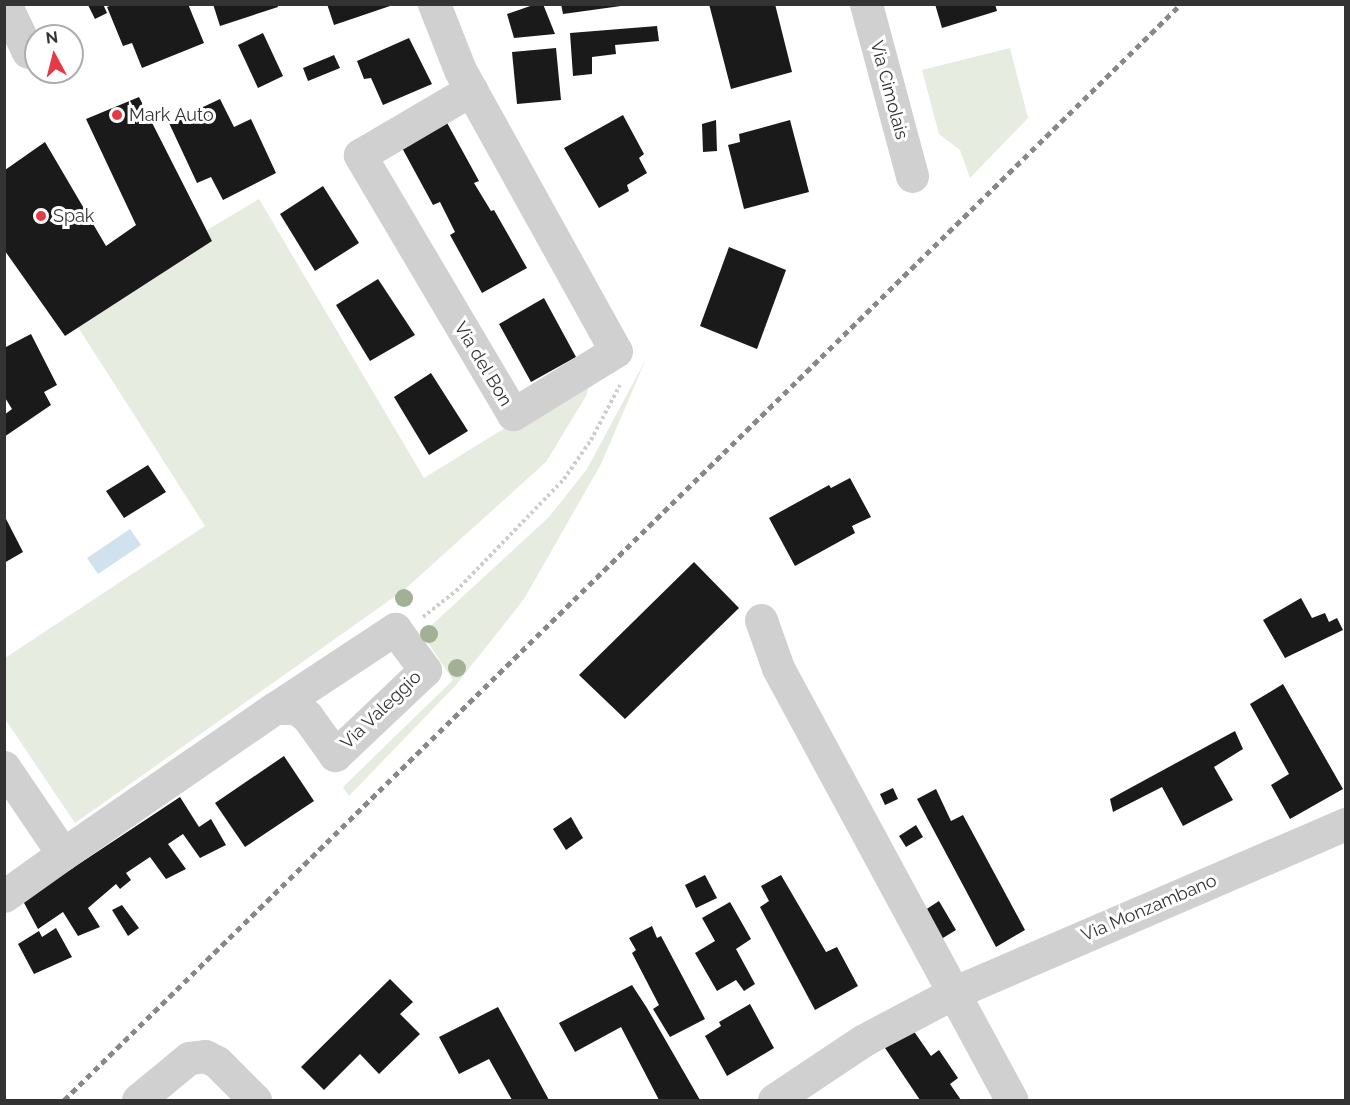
<!DOCTYPE html>
<style>
body{margin:0}
#map{position:relative;width:1350px;height:1105px;overflow:hidden;background:#fff;font-family:Raleway,sans-serif}
div>[style]{position:absolute}
.green>*{inset:0;background:#e6ecdf}
.water>*{inset:0;background:#cfe2ee}
.building>*{inset:0;background:#1a1a1a}
.path>*{height:4px;margin-top:-2px;transform-origin:0;background:repeating-linear-gradient(90deg,#cdcdcd 0 3px,transparent 0 6px)}
.minor>*{height:33px;margin:-16.5px;padding:0 16.5px;transform-origin:16.5px;border-radius:16.5px;background:#d0d0d0}
.rail>*{height:4.5px;margin-top:-2.25px;transform-origin:0;background:repeating-linear-gradient(90deg,#888 0 6px,transparent 0 10.5px)}
.trees>*{width:18px;height:18px;margin:-9px;border-radius:50%;background:#a2b095}
.dots>*{width:16px;height:16px;translate:-50% -50%;box-sizing:border-box;border:3px solid #fff;border-radius:50%}
span{translate:-50% -50%;white-space:nowrap;text-align:center;line-height:1.15;-webkit-text-stroke:6px #fff;paint-order:stroke}
.street-label{font-size:18px;color:#333}
.poi-label{font-size:18px;color:#333}
.left{translate:0 -50%;text-align:left}
.frame{position:absolute;inset:0;border:6px solid #333;pointer-events:none}
.north{position:absolute;left:24px;top:24px;width:60px;height:60px;box-sizing:border-box;background:#fff;border:2px solid #adadad;border-radius:50%;rotate:353deg;font-size:16px;font-weight:700;line-height:24px;text-align:center;color:#333}
.north::after{content:'';display:block;margin:auto;width:21px;height:27px;background:#e63946;clip-path:polygon(50% 0,100% 100%,50% 72%,0 100%)}
</style>
<div id="map">
<div class="green">
<div style="clip-path:polygon(1010px 48px,1028px 118px,970px 178px,960px 150px,939px 134px,922px 70px)"></div>
<div style="clip-path:polygon(259px 199px,424px 478px,592px 374px,586px 396px,546px 462px,404px 590px,75px 823px,5px 719px,5px 658px,205px 526px,78px 327px,212px 241px,207px 230px)"></div>
<div style="clip-path:polygon(646px 359px,601px 464px,524px 599px,456px 685px,349px 796px,343px 787px,453px 680px,422px 634px,549px 517px,587px 469px)"></div>
</div>
<div class="water">
<div style="clip-path:polygon(130px 529px,141px 545px,98px 574px,87px 558px)"></div>
</div>
<div class="building">
<div style="clip-path:polygon(103px 4px,107px 13px,95px 19px,88px 5px)"></div>
<div style="clip-path:polygon(114px 4px,188px 4px,204px 43px,142px 68px,132px 43px,123px 46px,107px 7px)"></div>
<div style="clip-path:polygon(213px 4px,277px 4px,278px 7px,220px 26px)"></div>
<div style="clip-path:polygon(327px 4px,393px 4px,393px 5px,334px 25px)"></div>
<div style="clip-path:polygon(536px 4px,543px 4px,555px 34px,514px 38px,507px 14px)"></div>
<div style="clip-path:polygon(561px 4px,621px 4px,621px 6px,563px 14px)"></div>
<div style="clip-path:polygon(709px 4px,775px 4px,792px 72px,731px 89px)"></div>
<div style="clip-path:polygon(935px 4px,995px 4px,997px 11px,942px 28px)"></div>
<div style="clip-path:polygon(657px 26px,659px 41px,615px 45px,616px 54px,592px 57px,592px 74px,573px 76px,570px 33px)"></div>
<div style="clip-path:polygon(263px 33px,283px 76px,258px 88px,238px 45px)"></div>
<div style="clip-path:polygon(409px 38px,432px 84px,383px 105px,371px 78px,364px 79px,357px 61px)"></div>
<div style="clip-path:polygon(556px 48px,561px 100px,517px 104px,512px 52px)"></div>
<div style="clip-path:polygon(334px 55px,340px 68px,308px 81px,303px 68px)"></div>
<div style="clip-path:polygon(139px 97px,212px 241px,65px 336px,5px 251px,5px 170px,45px 142px,106px 246px,136px 225px,86px 119px)"></div>
<div style="clip-path:polygon(220px 99px,234px 127px,251px 119px,276px 173px,223px 200px,211px 177px,197px 183px,169px 123px)"></div>
<div style="clip-path:polygon(623px 115px,644px 154px,639px 158px,647px 173px,627px 185px,629px 191px,599px 208px,564px 148px)"></div>
<div style="clip-path:polygon(716px 120px,717px 151px,703px 152px,702px 124px)"></div>
<div style="clip-path:polygon(790px 120px,809px 192px,744px 209px,728px 145px,740px 142px,739px 134px)"></div>
<div style="clip-path:polygon(446px 121px,479px 181px,474px 183px,491px 211px,494px 210px,527px 268px,482px 293px,450px 235px,455px 232px,440px 202px,433px 205px,401px 146px)"></div>
<div style="clip-path:polygon(323px 186px,359px 243px,315px 271px,280px 214px)"></div>
<div style="clip-path:polygon(729px 247px,786px 270px,757px 349px,700px 326px)"></div>
<div style="clip-path:polygon(378px 279px,415px 335px,370px 361px,336px 305px)"></div>
<div style="clip-path:polygon(544px 298px,576px 357px,531px 382px,499px 324px)"></div>
<div style="clip-path:polygon(31px 334px,57px 385px,44px 392px,51px 405px,4px 437px,4px 415px,12px 409px,4px 396px,4px 348px)"></div>
<div style="clip-path:polygon(431px 373px,468px 431px,429px 455px,394px 397px)"></div>
<div style="clip-path:polygon(148px 465px,166px 492px,124px 518px,106px 491px)"></div>
<div style="clip-path:polygon(850px 478px,871px 517px,852px 526px,855px 533px,795px 566px,769px 518px,829px 485px,831px 488px)"></div>
<div style="clip-path:polygon(4px 515px,23px 552px,4px 563px)"></div>
<div style="clip-path:polygon(694px 562px,739px 608px,625px 719px,579px 675px)"></div>
<div style="clip-path:polygon(1301px 598px,1312px 618px,1325px 613px,1329px 622px,1337px 618px,1343px 630px,1285px 658px,1263px 620px)"></div>
<div style="clip-path:polygon(1283px 684px,1343px 789px,1290px 819px,1271px 785px,1289px 774px,1250px 704px)"></div>
<div style="clip-path:polygon(1235px 731px,1243px 749px,1214px 767px,1233px 800px,1183px 826px,1162px 787px,1113px 812px,1110px 799px)"></div>
<div style="clip-path:polygon(284px 756px,314px 801px,245px 847px,215px 803px)"></div>
<div style="clip-path:polygon(893px 788px,898px 799px,885px 805px,880px 794px)"></div>
<div style="clip-path:polygon(936px 789px,951px 821px,963px 815px,1025px 930px,996px 947px,917px 799px)"></div>
<div style="clip-path:polygon(180px 797px,199px 827px,211px 819px,226px 845px,200px 858px,183px 834px,168px 844px,186px 869px,166px 879px,150px 857px,126px 873px,131px 880px,120px 889px,116px 884px,88px 908px,100px 927px,78px 936px,63px 912px,38px 929px,23px 901px)"></div>
<div style="clip-path:polygon(571px 817px,583px 838px,566px 850px,553px 829px)"></div>
<div style="clip-path:polygon(916px 825px,923px 837px,906px 847px,899px 836px)"></div>
<div style="clip-path:polygon(705px 875px,717px 898px,696px 908px,685px 885px)"></div>
<div style="clip-path:polygon(781px 875px,826px 952px,837px 947px,858px 986px,815px 1010px,760px 907px,769px 901px,761px 886px)"></div>
<div style="clip-path:polygon(939px 901px,956px 930px,938px 941px,922px 912px)"></div>
<div style="clip-path:polygon(730px 902px,751px 939px,736px 949px,755px 984px,744px 991px,736px 980px,717px 991px,695px 953px,715px 941px,702px 918px)"></div>
<div style="clip-path:polygon(122px 905px,139px 928px,128px 936px,112px 910px)"></div>
<div style="clip-path:polygon(652px 926px,657px 938px,661px 936px,705px 1019px,670px 1037px,653px 1009px,659px 1005px,632px 953px,636px 950px,629px 938px)"></div>
<div style="clip-path:polygon(56px 928px,72px 957px,34px 974px,18px 944px,39px 931px,42px 937px)"></div>
<div style="clip-path:polygon(390px 979px,413px 1002px,400px 1014px,420px 1034px,379px 1074px,360px 1054px,324px 1090px,301px 1067px)"></div>
<div style="clip-path:polygon(632px 985px,647px 1008px,700px 1100px,659px 1100px,621px 1027px,575px 1052px,559px 1023px)"></div>
<div style="clip-path:polygon(750px 1004px,774px 1048px,727px 1076px,705px 1036px,721px 1026px,719px 1022px)"></div>
<div style="clip-path:polygon(498px 1007px,519px 1045px,549px 1100px,512px 1100px,489px 1059px,459px 1074px,439px 1037px)"></div>
<div style="clip-path:polygon(911px 1027px,931px 1056px,939px 1050px,958px 1078px,950px 1084px,961px 1100px,920px 1100px,883px 1045px)"></div>
</div>
<div class="path">
<div style="left:423px;top:617px;width:42px;rotate:-38.2deg"></div>
<div style="left:456px;top:591px;width:156px;rotate:-46deg"></div>
<div style="left:564px;top:479px;width:47px;rotate:-55.3deg"></div>
<div style="left:591px;top:440px;width:62px;rotate:-62.2deg"></div>
</div>
<div class="minor">
<div style="left:434px;top:4px;width:71px;rotate:68.5deg"></div>
<div style="left:460px;top:70px;width:321px;rotate:61deg"></div>
<div style="left:616px;top:351px;width:121px;rotate:148.5deg"></div>
<div style="left:513px;top:414px;width:301px;rotate:-120.6deg"></div>
<div style="left:360px;top:155px;width:129px;rotate:-30.4deg"></div>
<div style="left:866px;top:4px;width:178px;rotate:75deg"></div>
<div style="left:9px;top:12px;width:44px;rotate:64.6deg"></div>
<div style="left:761px;top:620px;width:51px;rotate:70.5deg"></div>
<div style="left:778px;top:668px;width:491px;rotate:61.6deg"></div>
<div style="left:4px;top:767px;width:105px;rotate:55.9deg"></div>
<div style="left:4px;top:896px;width:72px;rotate:-35.4deg"></div>
<div style="left:63px;top:854px;width:257px;rotate:-34.6deg"></div>
<div style="left:275px;top:708px;width:144px;rotate:-33.4deg"></div>
<div style="left:395px;top:629px;width:51px;rotate:53.8deg"></div>
<div style="left:425px;top:670px;width:124px;rotate:136.6deg"></div>
<div style="left:335px;top:755px;width:48px;rotate:-125.7deg"></div>
<div style="left:307px;top:716px;width:14px;rotate:-146deg"></div>
<div style="left:295px;top:708px;width:20px;rotate:180deg"></div>
<div style="left:138px;top:1100px;width:66px;rotate:-39.5deg"></div>
<div style="left:189px;top:1058px;width:16px;rotate:-7deg"></div>
<div style="left:205px;top:1056px;width:13px;rotate:27deg"></div>
<div style="left:217px;top:1062px;width:54px;rotate:45deg"></div>
<div style="left:774px;top:1100px;width:108px;rotate:-33.7deg"></div>
<div style="left:864px;top:1040px;width:101px;rotate:-27.8deg"></div>
<div style="left:953px;top:993px;width:428px;rotate:-23.3deg"></div>
</div>
<div class="rail">
<div style="left:64px;top:1100px;width:1565px;rotate:-44.46deg"></div>
</div>
<div class="trees">
<div style="left:404px;top:598px"></div>
<div style="left:429px;top:634px"></div>
<div style="left:457px;top:668px"></div>
</div>
<div class="dots">
<div style="left:117px;top:115px;background:#e63946"></div>
<div style="left:41px;top:216px;background:#e63946"></div>
</div>
<div class="street-label">
<span style="left:889px;top:90px;rotate:75deg">Via Cimolais</span>
<span style="left:483px;top:364px;rotate:59deg">Via del Bon</span>
<span style="left:381px;top:710px;rotate:-44deg">Via Valeggio</span>
<span style="left:1149px;top:908px;rotate:-23deg">Via Monzambano</span>
</div>
<div class="poi-label">
<span class="left" style="left:129px;top:115px">Mark Auto</span>
<span class="left" style="left:53px;top:216px">Spak</span>
</div>
<div class="frame"></div>
<div class="north">N</div>
</div>
